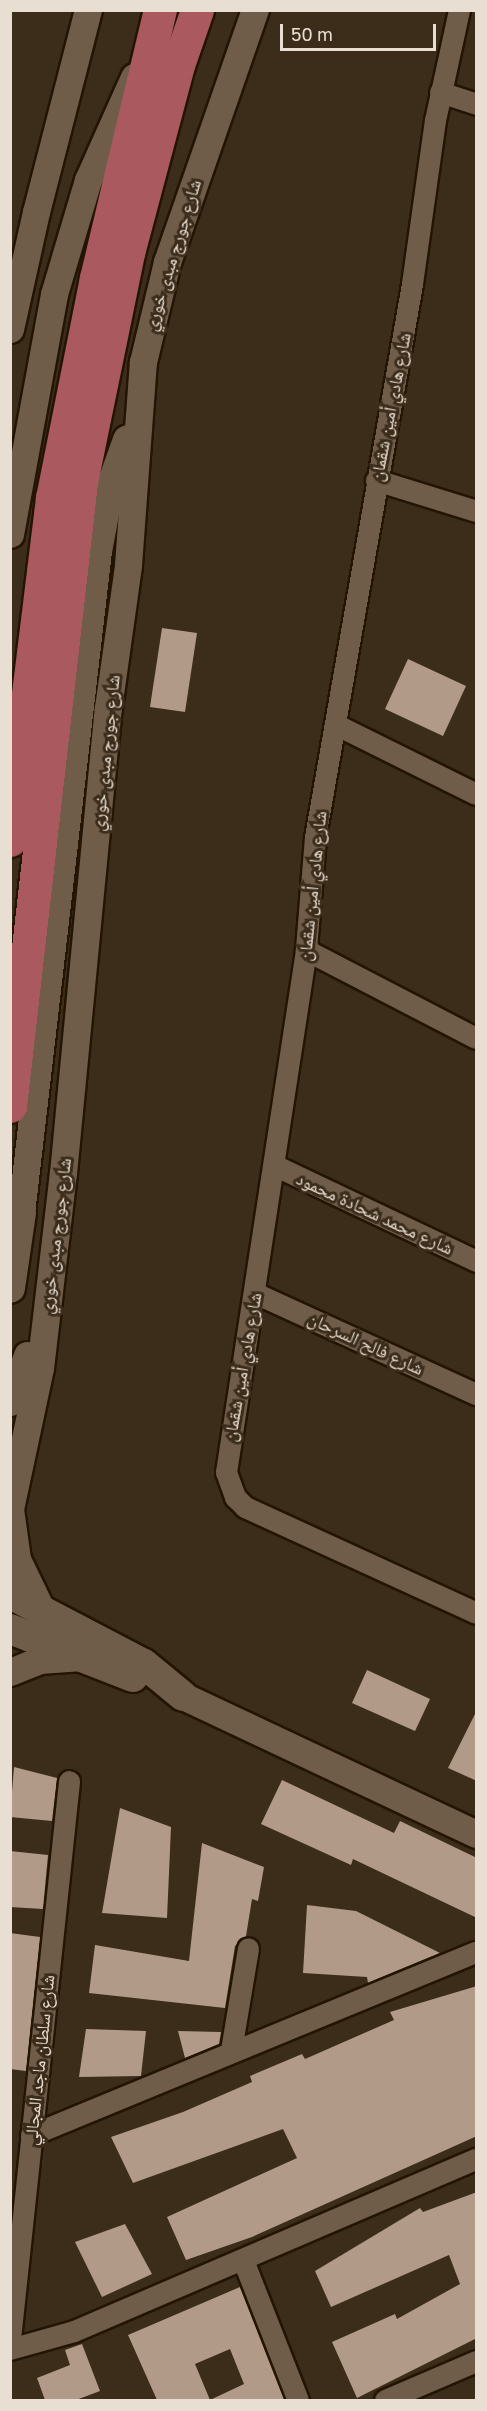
<!DOCTYPE html>
<meta charset="utf-8">
<style>
body{margin:0}
#map{position:relative;width:487px;height:2411px;overflow:hidden;background:#3c2c1a;font-family:"Golos Text","Noto Naskh Arabic",sans-serif}
div>[style]{position:absolute}
.building>*{inset:0;background:#b29a89}
.roads{filter:drop-shadow(2px 0 #231404) drop-shadow(-2px 0 #231404) drop-shadow(0 2px #231404) drop-shadow(0 -2px #231404)}
.minor>*{height:21px;margin:-10.5px;padding:0 10.5px;transform-origin:10.5px;border-radius:10.5px;background:#6f5d4a}
.tertiary>*{height:27px;margin:-13.5px;padding:0 13.5px;transform-origin:13.5px;border-radius:13.5px;background:#6f5d4a}
.secondary>*{height:30px;margin:-15px;padding:0 15px;transform-origin:15px;border-radius:15px;background:#6f5d4a}
.primary>*{height:33px;margin:-16.5px;padding:0 16.5px;transform-origin:16.5px;border-radius:16.5px;background:#aa595e}
span{translate:-50% -50%;white-space:nowrap;text-align:center;line-height:1.15;-webkit-text-stroke:6px #3c2c1a;paint-order:stroke}
.street-label{font-size:18px;color:#e8ded2}
.frame{position:absolute;inset:0;border:12px solid #e8ded2;pointer-events:none}
.scale{position:absolute;left:280px;top:24px;width:156px;height:27px;box-sizing:border-box;border:3px solid #e8ded2;border-top:0;padding-left:8px;font-size:18px;line-height:21px;white-space:nowrap;color:#e8ded2;-webkit-text-stroke:4px #3c2c1a;paint-order:stroke}
</style>
<div id="map">
<div class="building">
<div style="clip-path:polygon(162px 628px,197px 633px,185px 712px,150px 707px)"></div>
<div style="clip-path:polygon(408px 659px,466px 686px,443px 736px,385px 709px)"></div>
<div style="clip-path:polygon(367px 1670px,430px 1699px,415px 1731px,352px 1703px)"></div>
<div style="clip-path:polygon(477px 1710px,477px 1781px,448px 1768px)"></div>
<div style="clip-path:polygon(14px 1767px,57px 1778px,52px 1821px,10px 1817px)"></div>
<div style="clip-path:polygon(282px 1780px,394px 1833px,400px 1821px,477px 1858px,477px 1918px,353px 1859px,351px 1865px,261px 1824px)"></div>
<div style="clip-path:polygon(120px 1808px,171px 1827px,167px 1918px,102px 1913px)"></div>
<div style="clip-path:polygon(202px 1843px,264px 1867px,258px 1901px,252px 1899px,246px 1936px,235px 1946px,225px 2008px,89px 1993px,95px 1945px,189px 1961px)"></div>
<div style="clip-path:polygon(10px 1851px,48px 1855px,43px 1909px,10px 1907px)"></div>
<div style="clip-path:polygon(307px 1905px,356px 1911px,440px 1953px,368px 1983px,367px 1977px,303px 1973px)"></div>
<div style="clip-path:polygon(10px 1933px,40px 1937px,26px 2071px,10px 2069px)"></div>
<div style="clip-path:polygon(477px 1986px,477px 2136px,252px 2237px,186px 2260px,167px 2217px,297px 2158px,283px 2129px,133px 2183px,111px 2137px,183px 2112px,252px 2082px,250px 2076px,302px 2054px,305px 2059px,394px 2020px,390px 2012px)"></div>
<div style="clip-path:polygon(86px 2029px,146px 2031px,141px 2076px,79px 2077px)"></div>
<div style="clip-path:polygon(178px 2031px,221px 2032px,219px 2044px,185px 2058px)"></div>
<div style="clip-path:polygon(477px 2192px,477px 2338px,357px 2398px,332px 2342px,395px 2314px,397px 2319px,460px 2284px,449px 2255px,331px 2307px,315px 2271px,420px 2208px,423px 2212px)"></div>
<div style="clip-path:polygon(125px 2224px,152px 2274px,102px 2297px,75px 2242px)"></div>
<div style="clip-path:polygon(evenodd,240px 2287px,285px 2400px,157px 2400px,128px 2335px,240px 2287px,230px 2349px,244px 2384px,210px 2400px,195px 2364px,230px 2349px)"></div>
<div style="clip-path:polygon(82px 2344px,100px 2391px,76px 2400px,45px 2400px,37px 2378px,70px 2365px,65px 2350px)"></div>
</div>
<div class="roads">
<div class="minor">
<div style="left:459px;top:10px;width:113px;rotate:102.3deg"></div>
<div style="left:435px;top:120px;width:166px;rotate:98deg"></div>
<div style="left:412px;top:284px;width:561px;rotate:99.95deg"></div>
<div style="left:315px;top:837px;width:113px;rotate:94.6deg"></div>
<div style="left:306px;top:950px;width:528px;rotate:98.71deg"></div>
<div style="left:226px;top:1472px;width:27px;rotate:70deg"></div>
<div style="left:235px;top:1497px;width:14px;rotate:45deg"></div>
<div style="left:245px;top:1507px;width:254px;rotate:24.6deg"></div>
<div style="left:440px;top:92px;width:38px;rotate:18deg"></div>
<div style="left:376px;top:480px;width:105px;rotate:17.2deg"></div>
<div style="left:335px;top:724px;width:157px;rotate:26.4deg"></div>
<div style="left:306px;top:950px;width:191px;rotate:27.4deg"></div>
<div style="left:274px;top:1165px;width:224px;rotate:25.4deg"></div>
<div style="left:255px;top:1293px;width:243px;rotate:24.6deg"></div>
<div style="left:231px;top:2050px;width:103px;rotate:-80.5deg"></div>
<div style="left:31px;top:2135px;width:481px;rotate:-22.4deg"></div>
<div style="left:243px;top:2260px;width:150px;rotate:68.6deg"></div>
<div style="left:10px;top:2339px;width:561px;rotate:-83.96deg"></div>
<div style="left:10px;top:2349px;width:66px;rotate:-15.7deg"></div>
<div style="left:74px;top:2331px;width:437px;rotate:-23.2deg"></div>
<div style="left:385px;top:2400px;width:99px;rotate:-23.2deg"></div>
</div>
<div class="tertiary">
<div style="left:10px;top:329px;width:120px;rotate:-77.5deg"></div>
<div style="left:36px;top:212px;width:209px;rotate:-75.6deg"></div>
<div style="left:10px;top:534px;width:244px;rotate:-79.6deg"></div>
<div style="left:54px;top:294px;width:119px;rotate:-73.4deg"></div>
<div style="left:88px;top:180px;width:113px;rotate:-65.9deg"></div>
<div style="left:21px;top:1213px;width:666px;rotate:-83.37deg"></div>
<div style="left:98px;top:551px;width:71px;rotate:-79.5deg"></div>
<div style="left:111px;top:481px;width:45px;rotate:-70.3deg"></div>
<div style="left:10px;top:1402px;width:50px;rotate:-70.1deg"></div>
<div style="left:10px;top:1509px;width:144px;rotate:-78deg"></div>
<div style="left:40px;top:1368px;width:196px;rotate:-83.3deg"></div>
<div style="left:63px;top:1173px;width:467px;rotate:-84.5deg"></div>
<div style="left:108px;top:708px;width:144px;rotate:-82deg"></div>
<div style="left:128px;top:565px;width:204px;rotate:-85.8deg"></div>
<div style="left:143px;top:362px;width:103px;rotate:-76.5deg"></div>
<div style="left:167px;top:262px;width:267px;rotate:-70.8deg"></div>
<div style="left:10px;top:1509px;width:50px;rotate:82deg"></div>
<div style="left:17px;top:1559px;width:58px;rotate:64.3deg"></div>
<div style="left:10px;top:1672px;width:31px;rotate:-22deg"></div>
<div style="left:39px;top:1660px;width:43px;rotate:-4deg"></div>
<div style="left:183px;top:1696px;width:324px;rotate:25.2deg"></div>
</div>
<div class="secondary">
<div style="left:10px;top:1288px;width:76px;rotate:-81.7deg"></div>
<div style="left:10px;top:1594px;width:151px;rotate:27.6deg"></div>
<div style="left:144px;top:1664px;width:50px;rotate:39.4deg"></div>
<div style="left:10px;top:1629px;width:132px;rotate:21.3deg"></div>
</div>
<div class="primary">
<div style="left:10px;top:840px;width:345px;rotate:-83deg"></div>
<div style="left:52px;top:498px;width:224px;rotate:-78.7deg"></div>
<div style="left:96px;top:278px;width:276px;rotate:-76.6deg"></div>
<div style="left:10px;top:1106px;width:628px;rotate:-83.51deg"></div>
<div style="left:81px;top:482px;width:234px;rotate:-78.4deg"></div>
<div style="left:128px;top:253px;width:195px;rotate:-75.1deg"></div>
<div style="left:178px;top:65px;width:58px;rotate:-70.9deg"></div>
</div>
</div>
<div class="street-label">
<span style="left:172px;top:255px;rotate:-73deg">شارع جورج مبدى خوري</span>
<span style="left:390px;top:407px;rotate:-79deg">شارع هادي أمين شقمان</span>
<span style="left:105px;top:753px;rotate:-84deg">شارع جورج مبدى خوري</span>
<span style="left:312px;top:886px;rotate:-84deg">شارع هادي أمين شقمان</span>
<span style="left:375px;top:1213px;rotate:25deg">شارع محمد شحادة محمود</span>
<span style="left:55px;top:1236px;rotate:-83deg">شارع جورج مبدى خوري</span>
<span style="left:366px;top:1343px;rotate:25deg">شارع فالح السرحان</span>
<span style="left:242px;top:1367px;rotate:-80deg">شارع هادي أمين شقمان</span>
<span style="left:39px;top:2060px;rotate:-84deg">شارع سلطان ماجد المجالي</span>
</div>
<div class="frame"></div>
<div class="scale">50 m</div>
</div>
